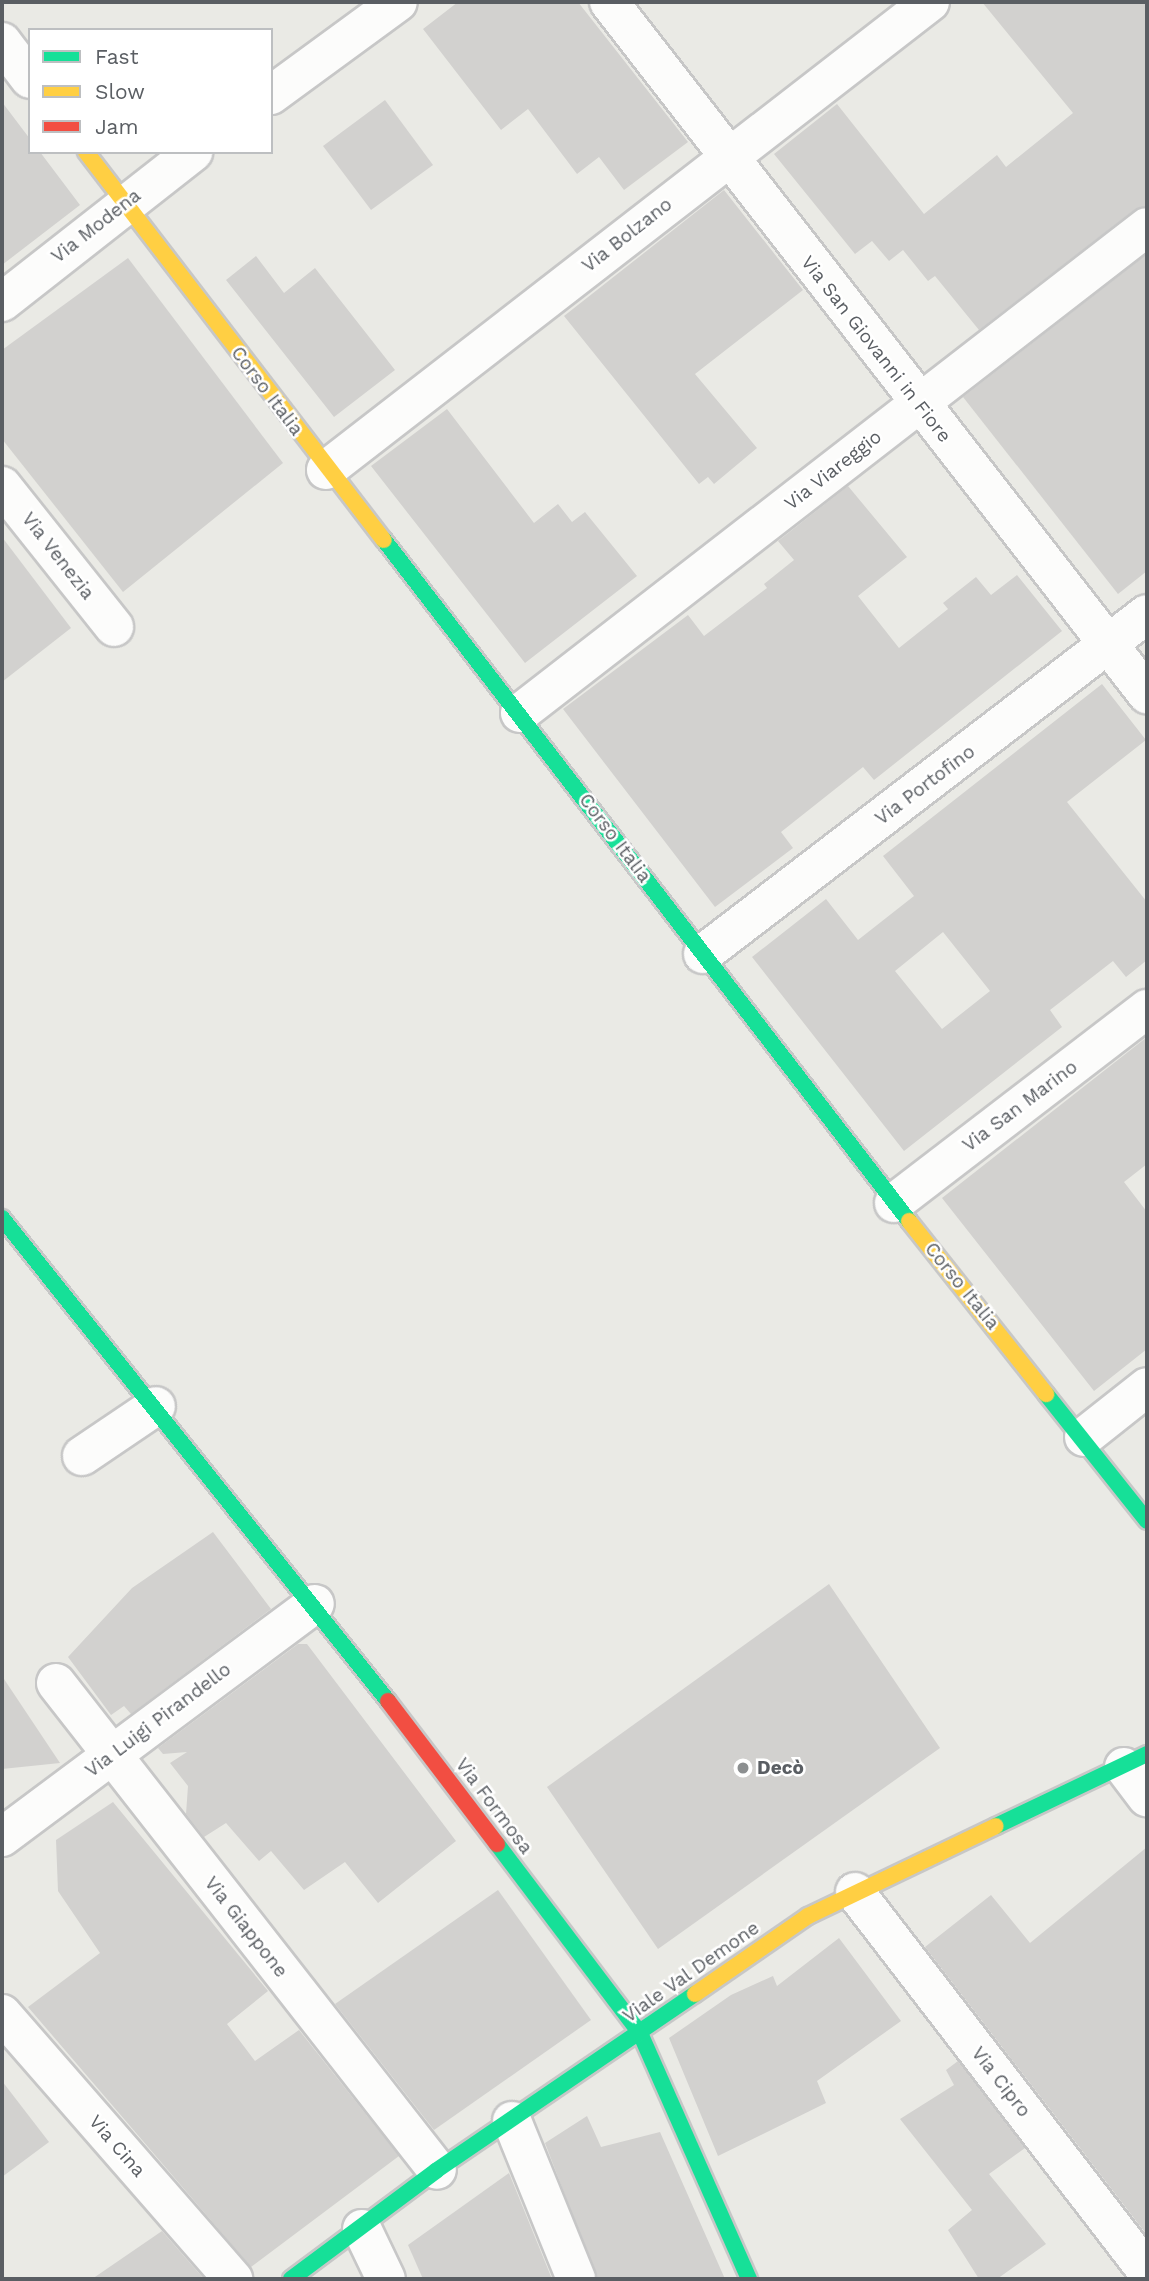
<!DOCTYPE html>
<meta charset="utf-8">
<style>
body{margin:0}
#map{position:relative;width:1149px;height:2281px;overflow:hidden;background:#eaeae5;font-family:"Work Sans",sans-serif}
div>[style]{position:absolute}
.building>*{inset:0;background:#d2d1cf}
.roads{filter:drop-shadow(2px 0 #c7c7c7) drop-shadow(-2px 0 #c7c7c7) drop-shadow(0 2px #c7c7c7) drop-shadow(0 -2px #c7c7c7)}
.street>*{height:38px;margin:-19px;padding:0 19px;transform-origin:19px;border-radius:19px;background:#fcfcfb}
.fast>*{height:16px;margin:-8px;padding:0 8px;transform-origin:8px;border-radius:8px;background:#16e098}
.slow>*{height:16px;margin:-8px;padding:0 8px;transform-origin:8px;border-radius:8px;background:#ffcf43}
.jam>*{height:16px;margin:-8px;padding:0 8px;transform-origin:8px;border-radius:8px;background:#f24e42}
.dots>*{width:19px;height:19px;translate:-50% -50%;box-sizing:border-box;border:4px solid #fff;border-radius:50%}
span{translate:-50% -50%;white-space:nowrap;text-align:center;line-height:1.15;-webkit-text-stroke:5px #fff;paint-order:stroke}
.street-label{font-size:19px;color:#5a5e63}
.poi-label{font-size:19px;color:#5a5e63;font-weight:700}
.left{translate:0 -50%;text-align:left}
.frame{position:absolute;inset:0;border:4px solid #5a5e63;pointer-events:none}
.legend{position:absolute;left:28px;top:28px;width:245px;height:126px;box-sizing:border-box;background:#fff;border:2px solid #bdbfc1;margin:0;padding:9px 12px;list-style:none;font-size:21px;color:#5a5e63}
.legend li{display:flex;align-items:center;gap:14px;height:35px}
.legend b{width:35px;border:2px solid #bdbfc1}
</style>
<div id="map">
<div class="building">
<div style="clip-path:polygon(458px 2px,578px 2px,688px 142px,624px 190px,599px 157px,577px 174px,528px 109px,501px 130px,423px 29px)"></div>
<div style="clip-path:polygon(982px 2px,1147px 2px,1147px 206px,1134px 210px,979px 330px,935px 276px,928px 281px,903px 250px,889px 261px,872px 241px,855px 254px,774px 154px,837px 104px,924px 214px,997px 155px,1006px 167px,1073px 113px)"></div>
<div style="clip-path:polygon(385px 100px,433px 165px,371px 210px,323px 146px)"></div>
<div style="clip-path:polygon(2px 102px,30px 139px,30px 152px,40px 152px,80px 205px,2px 265px)"></div>
<div style="clip-path:polygon(724px 190px,803px 290px,695px 374px,757px 448px,714px 484px,708px 477px,699px 484px,564px 316px)"></div>
<div style="clip-path:polygon(1147px 254px,1147px 571px,1118px 594px,963px 397px)"></div>
<div style="clip-path:polygon(256px 256px,284px 293px,315px 268px,395px 370px,334px 417px,226px 280px)"></div>
<div style="clip-path:polygon(128px 258px,283px 463px,123px 592px,2px 439px,2px 350px)"></div>
<div style="clip-path:polygon(447px 409px,534px 523px,558px 504px,572px 522px,585px 512px,637px 576px,525px 663px,371px 466px)"></div>
<div style="clip-path:polygon(848px 486px,907px 557px,858px 596px,899px 648px,948px 609px,943px 603px,976px 577px,991px 595px,1017px 575px,1062px 631px,874px 780px,863px 767px,781px 832px,793px 848px,715px 907px,563px 709px,688px 615px,704px 636px,767px 588px,764px 584px,794px 560px,778px 541px)"></div>
<div style="clip-path:polygon(2px 537px,71px 628px,2px 682px)"></div>
<div style="clip-path:polygon(evenodd,1102px 684px,1146px 740px,1067px 802px,1147px 902px,1147px 960px,1126px 977px,1113px 961px,1050px 1010px,1062px 1027px,904px 1151px,752px 957px,826px 899px,858px 940px,914px 896px,883px 856px,1102px 684px,943px 932px,990px 991px,942px 1029px,895px 971px,943px 932px)"></div>
<div style="clip-path:polygon(1147px 1037px,1147px 1164px,1124px 1182px,1147px 1212px,1147px 1349px,1094px 1391px,942px 1198px)"></div>
<div style="clip-path:polygon(213px 1532px,271px 1609px,131px 1714px,124px 1706px,111px 1715px,68px 1657px,132px 1588px)"></div>
<div style="clip-path:polygon(829px 1584px,940px 1748px,658px 1949px,547px 1787px)"></div>
<div style="clip-path:polygon(298px 1644px,307px 1644px,456px 1841px,378px 1903px,345px 1862px,304px 1890px,271px 1851px,259px 1861px,226px 1823px,204px 1837px,186px 1814px,188px 1786px,170px 1763px,187px 1752px,163px 1754px,158px 1748px)"></div>
<div style="clip-path:polygon(2px 1676px,60px 1763px,2px 1769px)"></div>
<div style="clip-path:polygon(113px 1802px,268px 1991px,227px 2024px,255px 2061px,299px 2030px,399px 2156px,251px 2267px,28px 2007px,100px 1953px,58px 1891px,56px 1840px)"></div>
<div style="clip-path:polygon(1147px 1847px,1147px 2235px,925px 1947px,991px 1895px,1030px 1943px)"></div>
<div style="clip-path:polygon(498px 1890px,591px 2020px,434px 2130px,335px 2004px)"></div>
<div style="clip-path:polygon(839px 1938px,901px 2021px,817px 2081px,826px 2103px,718px 2156px,669px 2038px,731px 1995px,773px 1976px,777px 1986px)"></div>
<div style="clip-path:polygon(958px 2061px,1025px 2148px,989px 2174px,1046px 2244px,997px 2279px,979px 2279px,948px 2230px,972px 2210px,900px 2119px,954px 2085px,946px 2070px)"></div>
<div style="clip-path:polygon(2px 2081px,49px 2142px,2px 2177px)"></div>
<div style="clip-path:polygon(587px 2116px,601px 2147px,660px 2132px,725px 2279px,597px 2279px,545px 2143px)"></div>
<div style="clip-path:polygon(509px 2173px,552px 2279px,423px 2279px,408px 2245px)"></div>
<div style="clip-path:polygon(162px 2231px,204px 2279px,92px 2279px)"></div>
</div>
<div class="roads">
<div class="street">
<div style="left:609px;top:2px;width:877px;rotate:52.14deg"></div>
<div style="left:2px;top:42px;width:46px;rotate:52.9deg"></div>
<div style="left:271px;top:95px;width:157px;rotate:-36.2deg"></div>
<div style="left:2px;top:302px;width:243px;rotate:-38.1deg"></div>
<div style="left:326px;top:470px;width:764px;rotate:-37.77deg"></div>
<div style="left:2px;top:486px;width:180px;rotate:51.5deg"></div>
<div style="left:520px;top:713px;width:793px;rotate:-37.78deg"></div>
<div style="left:703px;top:954px;width:559px;rotate:-37.44deg"></div>
<div style="left:894px;top:1203px;width:319px;rotate:-37.5deg"></div>
<div style="left:1084px;top:1437px;width:80px;rotate:-38.4deg"></div>
<div style="left:82px;top:1456px;width:89px;rotate:-34deg"></div>
<div style="left:56px;top:1683px;width:618px;rotate:51.96deg"></div>
<div style="left:1124px;top:1767px;width:38px;rotate:53deg"></div>
<div style="left:2px;top:1837px;width:390px;rotate:-36.7deg"></div>
<div style="left:855px;top:1892px;width:478px;rotate:52.4deg"></div>
<div style="left:2px;top:2014px;width:352px;rotate:48.9deg"></div>
<div style="left:512px;top:2121px;width:170px;rotate:67.9deg"></div>
<div style="left:362px;top:2229px;width:55px;rotate:64.4deg"></div>
</div>
<div class="fast">
<div style="left:384px;top:540px;width:860px;rotate:52.37deg"></div>
<div style="left:2px;top:1218px;width:618px;rotate:51.37deg"></div>
<div style="left:1046px;top:1394px;width:162px;rotate:51.5deg"></div>
<div style="left:996px;top:1826px;width:167px;rotate:-25.5deg"></div>
<div style="left:497px;top:1844px;width:237px;rotate:52.9deg"></div>
<div style="left:640px;top:2033px;width:269px;rotate:66.1deg"></div>
<div style="left:291px;top:2279px;width:182px;rotate:-36.7deg"></div>
<div style="left:437px;top:2170px;width:312px;rotate:-34.3deg"></div>
</div>
<div class="slow">
<div style="left:86px;top:152px;width:489px;rotate:52.5deg"></div>
<div style="left:909px;top:1221px;width:221px;rotate:51.6deg"></div>
<div style="left:695px;top:1994px;width:137px;rotate:-34.6deg"></div>
<div style="left:808px;top:1916px;width:208px;rotate:-25.6deg"></div>
</div>
<div class="jam">
<div style="left:388px;top:1701px;width:180px;rotate:52.7deg"></div>
</div>
</div>
<div class="dots">
<div style="left:743px;top:1768px;background:#8c8f90"></div>
</div>
<div class="street-label">
<span style="left:96px;top:226px;rotate:-38deg">Via Modena</span>
<span style="left:627px;top:235px;rotate:-38deg">Via Bolzano</span>
<span style="left:876px;top:349px;rotate:52deg">Via San Giovanni in Fiore</span>
<span style="left:267px;top:391px;rotate:53deg">Corso Italia</span>
<span style="left:833px;top:470px;rotate:-38deg">Via Viareggio</span>
<span style="left:58px;top:556px;rotate:52deg">Via Venezia</span>
<span style="left:925px;top:785px;rotate:-37deg">Via Portofino</span>
<span style="left:615px;top:838px;rotate:53deg">Corso Italia</span>
<span style="left:1020px;top:1106px;rotate:-37deg">Via San Marino</span>
<span style="left:962px;top:1286px;rotate:51deg">Corso Italia</span>
<span style="left:158px;top:1720px;rotate:-37deg">Via Luigi Pirandello</span>
<span style="left:494px;top:1806px;rotate:53deg">Via Formosa</span>
<span style="left:246px;top:1927px;rotate:52deg">Via Giappone</span>
<span style="left:691px;top:1972px;rotate:-35deg">Viale Val Demone</span>
<span style="left:1001px;top:2082px;rotate:52deg">Via Cipro</span>
<span style="left:117px;top:2146px;rotate:49deg">Via Cina</span>
</div>
<div class="poi-label">
<span class="left" style="left:757px;top:1768px">Decò</span>
</div>
<div class="frame"></div>
<ul class="legend">
<li><b style="height:9px;background:#16e098"></b>Fast</li>
<li><b style="height:9px;background:#ffcf43"></b>Slow</li>
<li><b style="height:9px;background:#f24e42"></b>Jam</li>
</ul>
</div>
